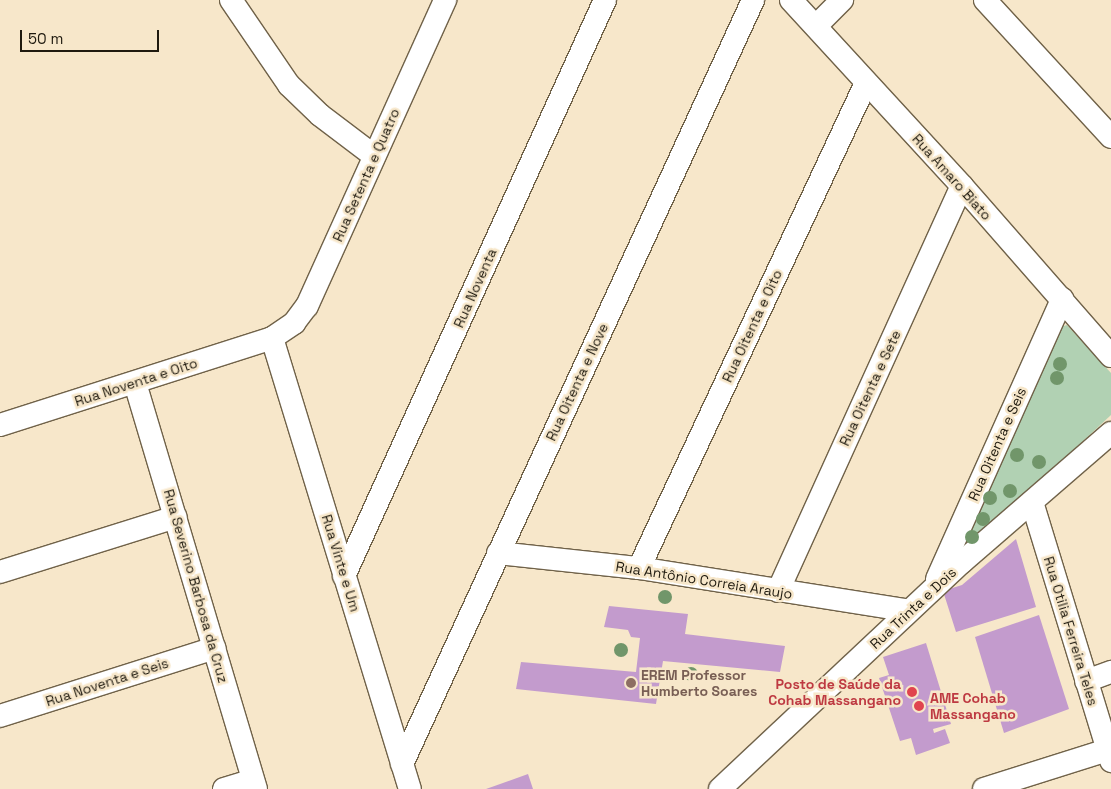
<!DOCTYPE html>
<meta charset="utf-8">
<style>
body{margin:0}
#map{position:relative;width:1111px;height:789px;overflow:hidden;background:#f7e7ca;font-family:"Space Grotesk",sans-serif}
div>[style]{position:absolute}
.green>*{inset:0;background:#b1d1b3}
.building>*{inset:0;background:#c39bcd}
.roads{filter:drop-shadow(1px 0 #706249) drop-shadow(-1px 0 #706249) drop-shadow(0 1px #706249) drop-shadow(0 -1px #706249)}
.minor>*{height:22px;margin:-11px;padding:0 11px;transform-origin:11px;border-radius:11px;background:#fff}
.trees>*{width:14px;height:14px;margin:-7px;border-radius:50%;background:#71966a}
.dots>*{width:14px;height:14px;translate:-50% -50%;box-sizing:border-box;border:2px solid #f7e7ca;border-radius:50%}
span{translate:-50% -50%;white-space:nowrap;text-align:center;line-height:1.15;-webkit-text-stroke:5px #f7e7ca;paint-order:stroke}
.street-label{font-size:14px;color:#1f1a0f}
.education-label{font-size:14px;color:#785e54;font-weight:700}
.left{translate:0 -50%;text-align:left}
.health-label{font-size:14px;color:#be3a42;font-weight:700}
.right{translate:-100% -50%;text-align:right}
.scale{position:absolute;left:20px;top:30px;width:139px;height:22px;box-sizing:border-box;border:2px solid #1f1a0f;border-top:0;padding-left:6px;font-size:15px;line-height:18px;white-space:nowrap;color:#1f1a0f;-webkit-text-stroke:4px #f7e7ca;paint-order:stroke}
</style>
<div id="map">
<div class="green">
<div style="clip-path:polygon(1067px 325px,1111px 373px,1111px 415px,966px 550px,961px 549px,1060px 327px)"></div>
</div>
<div class="building">
<div style="clip-path:polygon(1016px 539px,1036px 607px,956px 632px,943px 591px,962px 585px)"></div>
<div style="clip-path:polygon(609px 606px,688px 614px,685px 634px,785px 646px,780px 672px,663px 661px,656px 704px,516px 689px,521px 662px,636px 672px,640px 638px,631px 637px,628px 630px,604px 627px)"></div>
<div style="clip-path:polygon(1039px 615px,1069px 709px,1004px 733px,975px 637px)"></div>
<div style="clip-path:polygon(926px 643px,951px 724px,933px 729px,934px 733px,945px 729px,950px 743px,916px 755px,911px 738px,900px 741px,879px 678px,889px 675px,883px 657px)"></div>
<div style="clip-path:polygon(528px 774px,533px 789px,486px 789px)"></div>
</div>
<div class="roads">
<div class="minor">
<div style="left:231px;top:0;width:103px;rotate:55.7deg"></div>
<div style="left:289px;top:85px;width:43px;rotate:44.1deg"></div>
<div style="left:320px;top:115px;width:68px;rotate:37.2deg"></div>
<div style="left:791px;top:0;width:253px;rotate:47.4deg"></div>
<div style="left:962px;top:186px;width:226px;rotate:48.8deg"></div>
<div style="left:985px;top:0;width:186px;rotate:47.4deg"></div>
<div style="left:816px;top:26px;width:37px;rotate:-45deg"></div>
<div style="left:272px;top:338px;width:472px;rotate:73deg"></div>
<div style="left:135px;top:383px;width:424px;rotate:73.4deg"></div>
<div style="left:0;top:425px;width:286px;rotate:-17.7deg"></div>
<div style="left:272px;top:338px;width:27px;rotate:-34deg"></div>
<div style="left:294px;top:323px;width:21px;rotate:-53deg"></div>
<div style="left:307px;top:306px;width:336px;rotate:-65.7deg"></div>
<div style="left:1032px;top:502px;width:271px;rotate:73deg"></div>
<div style="left:498px;top:553px;width:142px;rotate:6.1deg"></div>
<div style="left:639px;top:568px;width:273px;rotate:9deg"></div>
<div style="left:639px;top:568px;width:535px;rotate:-64.92deg"></div>
<div style="left:0;top:572px;width:184px;rotate:-17.4deg"></div>
<div style="left:344px;top:576px;width:632px;rotate:-65.62deg"></div>
<div style="left:937px;top:579px;width:307px;rotate:-65.9deg"></div>
<div style="left:778px;top:591px;width:445px;rotate:-65.6deg"></div>
<div style="left:1086px;top:681px;width:27px;rotate:-20deg"></div>
<div style="left:0;top:716px;width:225px;rotate:-17.6deg"></div>
<div style="left:402px;top:764px;width:841px;rotate:-65.32deg"></div>
<div style="left:224px;top:789px;width:30px;rotate:-17deg"></div>
<div style="left:720px;top:789px;width:332px;rotate:-43.2deg"></div>
<div style="left:962px;top:562px;width:197px;rotate:-40.9deg"></div>
<div style="left:984px;top:789px;width:130px;rotate:-17.5deg"></div>
</div>
</div>
<div class="trees">
<div style="left:1060px;top:364px"></div>
<div style="left:1057px;top:378px"></div>
<div style="left:1017px;top:455px"></div>
<div style="left:1039px;top:462px"></div>
<div style="left:1010px;top:491px"></div>
<div style="left:990px;top:498px"></div>
<div style="left:983px;top:519px"></div>
<div style="left:972px;top:537px"></div>
<div style="left:665px;top:597px"></div>
<div style="left:621px;top:650px"></div>
<div style="left:691px;top:674px"></div>
</div>
<div class="dots">
<div style="left:631px;top:683px;background:#8d6e63"></div>
<div style="left:912px;top:692px;background:#e0444e"></div>
<div style="left:919px;top:706px;background:#e0444e"></div>
</div>
<div class="street-label">
<span style="left:366px;top:175px;rotate:-66deg">Rua Setenta e Quatro</span>
<span style="left:952px;top:177px;rotate:48deg">Rua Amaro Biato</span>
<span style="left:475px;top:288px;rotate:-66deg">Rua Noventa</span>
<span style="left:752px;top:326px;rotate:-65deg">Rua Oitenta e Oito</span>
<span style="left:136px;top:382px;rotate:-18deg">Rua Noventa e Oito</span>
<span style="left:577px;top:382px;rotate:-65deg">Rua Oitenta e Nove</span>
<span style="left:870px;top:388px;rotate:-65deg">Rua Oitenta e Sete</span>
<span style="left:997px;top:444px;rotate:-66deg">Rua Oitenta e Seis</span>
<span style="left:341px;top:563px;rotate:73deg">Rua Vinte e Um</span>
<span style="left:704px;top:580px;rotate:9deg">Rua Antônio Correia Araujo</span>
<span style="left:196px;top:586px;rotate:74deg">Rua Severino Barbosa da Cruz</span>
<span style="left:913px;top:608px;rotate:-43deg">Rua Trinta e Dois</span>
<span style="left:1071px;top:631px;rotate:73deg">Rua Otilia Ferreira Teles</span>
<span style="left:107px;top:682px;rotate:-18deg">Rua Noventa e Seis</span>
</div>
<div class="education-label">
<span class="left" style="left:641px;top:683px">EREM Professor<br>Humberto Soares</span>
</div>
<div class="health-label">
<span class="right" style="left:901px;top:692px">Posto de Saúde da<br>Cohab Massangano</span>
<span class="left" style="left:930px;top:706px">AME Cohab<br>Massangano</span>
</div>
<div class="scale">50 m</div>
</div>
